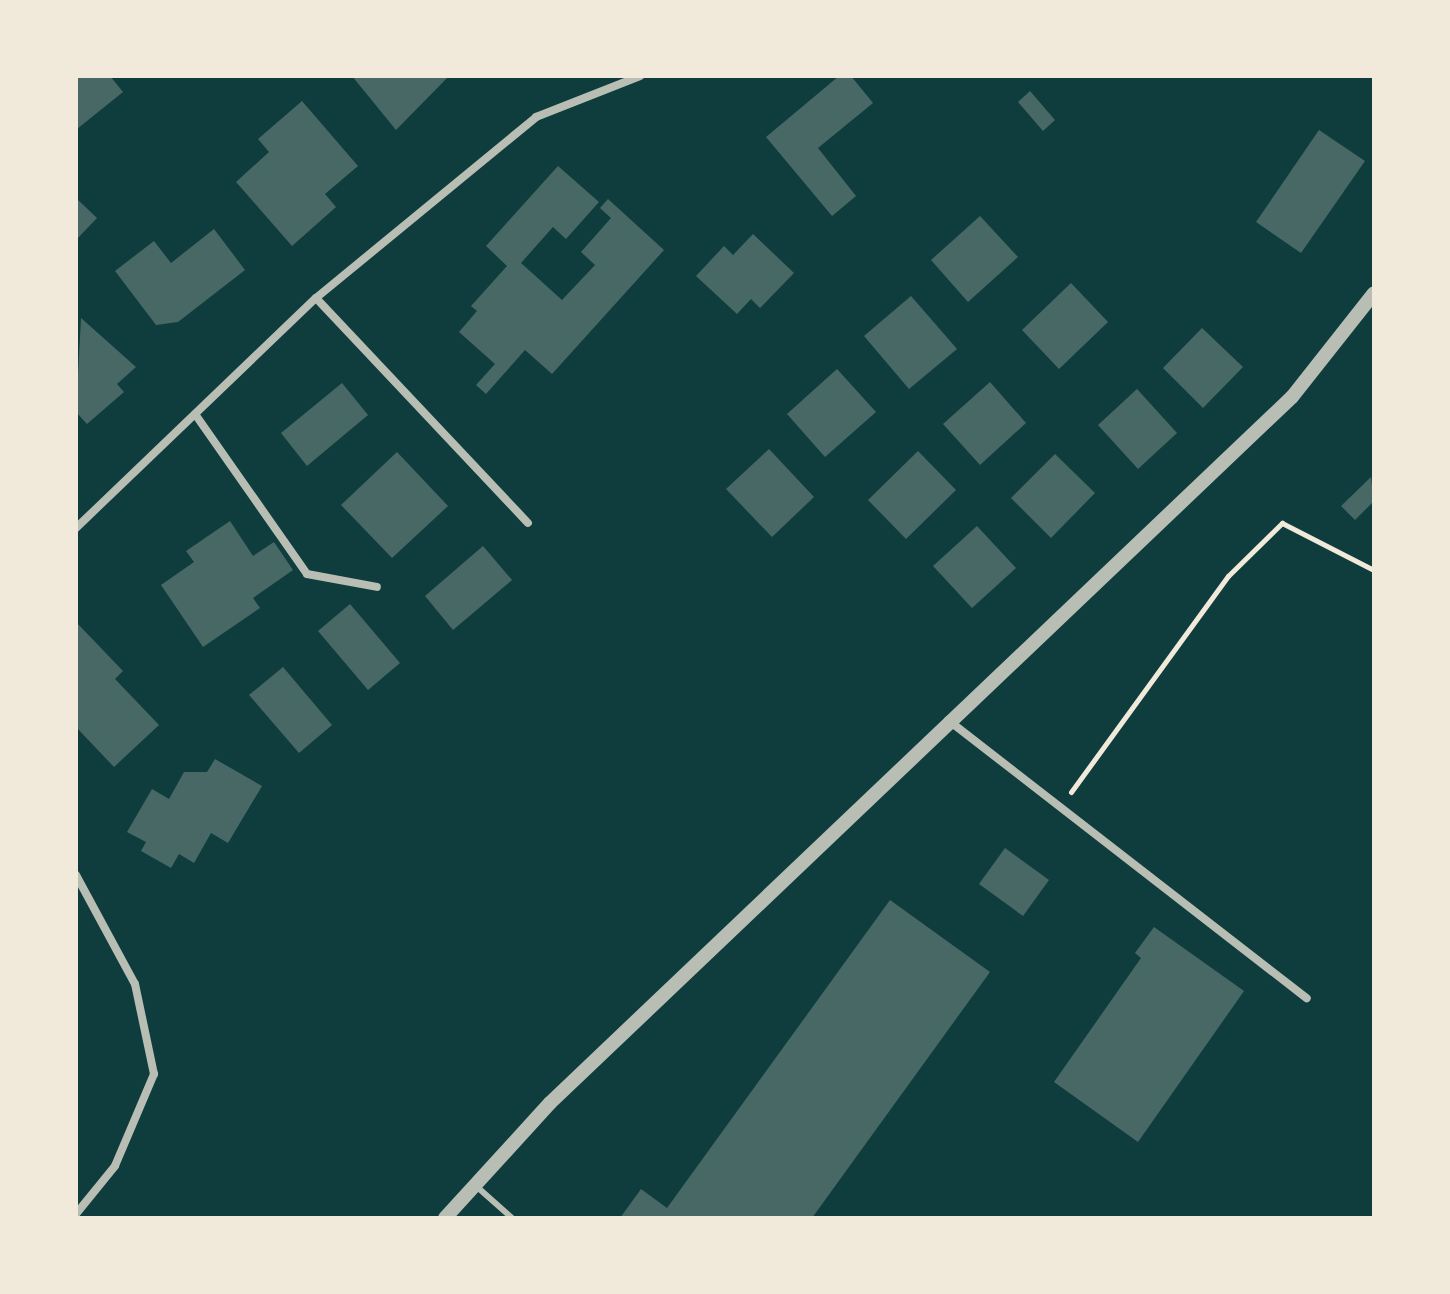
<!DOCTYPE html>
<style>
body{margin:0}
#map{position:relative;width:1450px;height:1294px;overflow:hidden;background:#0f3d3e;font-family:Montserrat,sans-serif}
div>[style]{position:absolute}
.building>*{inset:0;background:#486865}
.path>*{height:5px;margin:-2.5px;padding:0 2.5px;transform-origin:2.5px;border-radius:2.5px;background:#f1e9da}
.service>*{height:6px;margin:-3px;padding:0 3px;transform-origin:3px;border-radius:3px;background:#b8beb3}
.minor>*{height:8px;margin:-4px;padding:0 4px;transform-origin:4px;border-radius:4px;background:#b8beb3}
.tertiary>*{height:14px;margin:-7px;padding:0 7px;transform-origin:7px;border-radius:7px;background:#b8beb3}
span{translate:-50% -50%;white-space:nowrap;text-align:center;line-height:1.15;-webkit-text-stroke:6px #f1e9da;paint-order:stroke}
.frame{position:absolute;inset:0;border:78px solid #f1e9da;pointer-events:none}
</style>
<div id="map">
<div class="building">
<div style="clip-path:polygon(76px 76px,110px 76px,123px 92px,77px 129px)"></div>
<div style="clip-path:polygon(352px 76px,449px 76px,396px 130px)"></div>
<div style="clip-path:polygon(839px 76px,851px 76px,873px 103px,818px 148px,856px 196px,832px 216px,766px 137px)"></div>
<div style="clip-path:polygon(1030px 91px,1055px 120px,1043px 131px,1018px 102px)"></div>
<div style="clip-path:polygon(302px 101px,358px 166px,325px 194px,336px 207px,292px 246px,236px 182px,269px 152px,258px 139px)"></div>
<div style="clip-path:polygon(1319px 130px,1365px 161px,1301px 253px,1256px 222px)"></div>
<div style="clip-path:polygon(558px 166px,599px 202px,566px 239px,553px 227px,521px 263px,562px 300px,595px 265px,581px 252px,611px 218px,600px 208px,608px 199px,664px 250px,552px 374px,525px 350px,486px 394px,476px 385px,495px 364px,459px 332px,477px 311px,471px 306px,507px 266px,486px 246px)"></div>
<div style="clip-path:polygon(76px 198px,97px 218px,76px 240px)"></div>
<div style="clip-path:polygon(980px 216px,1018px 257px,968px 302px,931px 260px)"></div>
<div style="clip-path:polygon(214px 229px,245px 270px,178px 322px,156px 325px,115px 271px,154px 241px,171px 263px)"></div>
<div style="clip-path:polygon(753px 234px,794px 273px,760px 308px,751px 299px,737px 314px,696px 276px,724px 246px,733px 255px)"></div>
<div style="clip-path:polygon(1071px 283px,1108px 322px,1059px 369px,1022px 330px)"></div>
<div style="clip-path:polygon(911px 296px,957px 349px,909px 389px,864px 336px)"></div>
<div style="clip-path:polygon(81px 318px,136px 367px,117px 384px,124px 392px,87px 424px,76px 412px)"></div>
<div style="clip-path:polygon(1202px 328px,1243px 367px,1203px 408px,1163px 368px)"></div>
<div style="clip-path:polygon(837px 369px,876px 412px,825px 457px,787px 414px)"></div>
<div style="clip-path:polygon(990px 382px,1026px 423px,980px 465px,943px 424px)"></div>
<div style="clip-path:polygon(342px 383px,368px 415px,307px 466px,281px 433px)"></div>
<div style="clip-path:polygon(1137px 389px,1177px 433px,1138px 469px,1098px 425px)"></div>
<div style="clip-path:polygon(769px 449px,814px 497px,772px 537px,726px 489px)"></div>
<div style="clip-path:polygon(918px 451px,956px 490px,906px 539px,868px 500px)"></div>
<div style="clip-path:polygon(397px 452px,448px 506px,392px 558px,341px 505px)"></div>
<div style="clip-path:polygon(1055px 454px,1095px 493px,1051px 538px,1011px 498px)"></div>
<div style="clip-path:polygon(1371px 477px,1374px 501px,1355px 520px,1341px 506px)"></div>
<div style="clip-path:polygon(230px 521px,253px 556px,274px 542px,293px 570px,253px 598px,260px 608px,203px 647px,161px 585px,194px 562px,186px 551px)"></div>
<div style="clip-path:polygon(977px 526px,1016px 568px,972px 608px,933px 566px)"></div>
<div style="clip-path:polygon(483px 546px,512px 580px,453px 630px,425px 596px)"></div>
<div style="clip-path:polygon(350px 604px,400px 663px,368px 690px,318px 631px)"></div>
<div style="clip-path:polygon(76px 622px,123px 671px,115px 679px,159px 725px,114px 767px,76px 727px)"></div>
<div style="clip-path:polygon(283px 667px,332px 725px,299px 753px,249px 695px)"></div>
<div style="clip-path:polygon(215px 759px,262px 786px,228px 843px,211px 833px,194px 863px,179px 854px,171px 868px,141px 851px,146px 842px,127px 832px,152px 789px,169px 799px,184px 772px,207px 772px)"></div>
<div style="clip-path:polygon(1005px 848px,1049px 880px,1023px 916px,979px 884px)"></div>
<div style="clip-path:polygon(890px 900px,990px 972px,812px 1218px,620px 1218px,641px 1189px,667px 1208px)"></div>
<div style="clip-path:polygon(1154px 927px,1244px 991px,1138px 1142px,1054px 1082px,1141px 958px,1135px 953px)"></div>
</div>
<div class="path">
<div style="left:1071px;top:792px;width:267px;rotate:-54deg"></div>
<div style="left:1228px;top:576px;width:76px;rotate:-44.5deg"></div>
<div style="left:1282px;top:523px;width:103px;rotate:27.1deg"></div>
</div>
<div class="service">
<div style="left:476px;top:1186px;width:48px;rotate:41.6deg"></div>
</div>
<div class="minor">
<div style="left:316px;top:298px;width:309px;rotate:46.7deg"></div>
<div style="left:195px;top:414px;width:195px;rotate:55deg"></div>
<div style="left:307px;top:574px;width:71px;rotate:10.5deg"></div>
<div style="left:76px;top:528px;width:332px;rotate:-43.8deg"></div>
<div style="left:316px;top:298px;width:285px;rotate:-39.4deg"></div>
<div style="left:536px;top:117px;width:112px;rotate:-21.5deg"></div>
<div style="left:948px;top:720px;width:454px;rotate:37.8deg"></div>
<div style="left:76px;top:875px;width:124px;rotate:61.6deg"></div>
<div style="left:135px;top:984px;width:92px;rotate:78.1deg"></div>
<div style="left:154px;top:1074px;width:100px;rotate:113deg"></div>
<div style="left:115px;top:1166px;width:62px;rotate:129.1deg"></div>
</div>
<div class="tertiary">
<div style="left:445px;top:1218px;width:156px;rotate:-47.6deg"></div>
<div style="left:550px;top:1103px;width:1024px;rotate:-43.58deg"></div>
<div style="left:1292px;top:397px;width:132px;rotate:-51.7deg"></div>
</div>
<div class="frame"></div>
</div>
